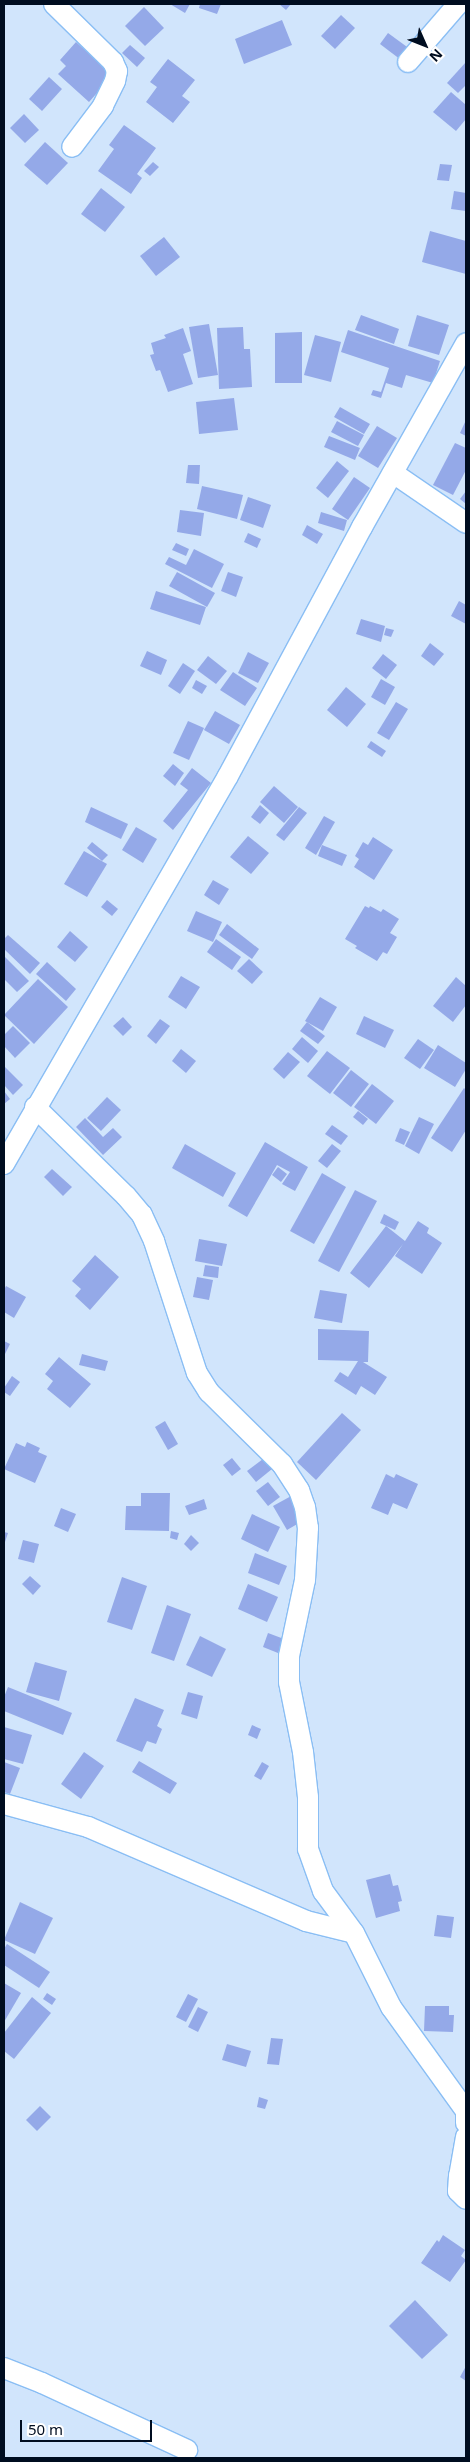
<!DOCTYPE html>
<style>
body{margin:0}
#map{position:relative;width:470px;height:2462px;overflow:hidden;background:#d1e5fc;font-family:"Noto Sans",sans-serif}
div>[style]{position:absolute}
.building>*{inset:0;background:#94a9e8}
.roads{filter:drop-shadow(1px 0 #8abef4) drop-shadow(-1px 0 #8abef4) drop-shadow(0 1px #8abef4) drop-shadow(0 -1px #8abef4)}
.minor>*{height:20px;margin:-10px;padding:0 10px;transform-origin:10px;border-radius:10px;background:#fff}
span{translate:-50% -50%;white-space:nowrap;text-align:center;line-height:1.15;-webkit-text-stroke:4px #fff;paint-order:stroke}
.frame{position:absolute;inset:0;border:5px solid #000d20;pointer-events:none}
.north{position:absolute;left:400px;top:20px;width:50px;height:50px;-webkit-text-stroke:4px #fff;paint-order:stroke;rotate:134deg;font-size:14px;font-weight:700;line-height:20px;text-align:center;color:#000d20}
.north::after{content:'';display:block;margin:auto;width:18px;height:22px;background:#000d20;clip-path:polygon(50% 0,100% 100%,50% 72%,0 100%)}
.scale{position:absolute;left:20px;top:2420px;width:132px;height:22px;box-sizing:border-box;border:2px solid #000d20;border-top:0;padding-left:6px;font-size:15px;line-height:18px;white-space:nowrap;color:#000d20;-webkit-text-stroke:4px #fff;paint-order:stroke}
</style>
<div id="map">
<div class="building">
<div style="clip-path:polygon(170px 4px,190px 4px,185px 13px)"></div>
<div style="clip-path:polygon(200px 4px,221px 4px,217px 14px,199px 8px)"></div>
<div style="clip-path:polygon(279px 4px,291px 4px,286px 10px)"></div>
<div style="clip-path:polygon(144px 7px,164px 28px,145px 46px,125px 26px)"></div>
<div style="clip-path:polygon(341px 15px,355px 28px,335px 49px,321px 36px)"></div>
<div style="clip-path:polygon(282px 20px,292px 45px,244px 64px,235px 39px)"></div>
<div style="clip-path:polygon(388px 33px,414px 52px,405px 63px,380px 44px)"></div>
<div style="clip-path:polygon(76px 42px,113px 75px,89px 102px,58px 74px,66px 66px,60px 60px)"></div>
<div style="clip-path:polygon(130px 45px,145px 58px,137px 67px,122px 53px)"></div>
<div style="clip-path:polygon(168px 59px,195px 80px,182px 96px,190px 102px,173px 123px,146px 102px,157px 87px,150px 82px)"></div>
<div style="clip-path:polygon(466px 62px,466px 85px,458px 93px,447px 83px)"></div>
<div style="clip-path:polygon(49px 77px,62px 89px,42px 111px,29px 99px)"></div>
<div style="clip-path:polygon(451px 92px,466px 105px,466px 119px,456px 131px,433px 112px)"></div>
<div style="clip-path:polygon(24px 114px,39px 130px,25px 143px,10px 128px)"></div>
<div style="clip-path:polygon(124px 125px,156px 148px,137px 174px,142px 178px,131px 194px,98px 171px,114px 149px,109px 145px)"></div>
<div style="clip-path:polygon(45px 142px,68px 163px,47px 185px,24px 165px)"></div>
<div style="clip-path:polygon(153px 162px,159px 167px,150px 176px,144px 171px)"></div>
<div style="clip-path:polygon(440px 164px,452px 165px,449px 181px,437px 180px)"></div>
<div style="clip-path:polygon(101px 188px,125px 207px,105px 232px,81px 214px)"></div>
<div style="clip-path:polygon(454px 191px,466px 193px,466px 211px,451px 209px)"></div>
<div style="clip-path:polygon(430px 231px,466px 241px,466px 274px,422px 262px)"></div>
<div style="clip-path:polygon(164px 237px,180px 257px,156px 276px,140px 256px)"></div>
<div style="clip-path:polygon(361px 315px,399px 329px,394px 344px,355px 330px)"></div>
<div style="clip-path:polygon(417px 315px,449px 325px,439px 355px,408px 346px)"></div>
<div style="clip-path:polygon(209px 324px,218px 375px,198px 378px,189px 327px)"></div>
<div style="clip-path:polygon(243px 327px,244px 349px,250px 349px,252px 387px,219px 389px,217px 328px)"></div>
<div style="clip-path:polygon(183px 328px,191px 351px,183px 354px,193px 384px,168px 392px,160px 370px,156px 371px,150px 355px,154px 354px,151px 343px,166px 338px,164px 335px)"></div>
<div style="clip-path:polygon(348px 330px,440px 361px,433px 383px,406px 375px,402px 388px,386px 383px,381px 398px,371px 395px,373px 390px,381px 392px,389px 368px,341px 352px)"></div>
<div style="clip-path:polygon(302px 332px,302px 383px,275px 383px,275px 333px)"></div>
<div style="clip-path:polygon(315px 335px,341px 342px,331px 382px,304px 375px)"></div>
<div style="clip-path:polygon(234px 398px,238px 430px,199px 434px,196px 402px)"></div>
<div style="clip-path:polygon(340px 407px,370px 424px,364px 434px,334px 417px)"></div>
<div style="clip-path:polygon(466px 420px,466px 436px,460px 433px)"></div>
<div style="clip-path:polygon(337px 421px,364px 435px,358px 446px,331px 432px)"></div>
<div style="clip-path:polygon(377px 426px,397px 438px,378px 468px,358px 456px)"></div>
<div style="clip-path:polygon(329px 436px,360px 448px,355px 460px,324px 447px)"></div>
<div style="clip-path:polygon(455px 443px,466px 448px,466px 470px,453px 495px,433px 485px)"></div>
<div style="clip-path:polygon(337px 461px,349px 471px,328px 498px,316px 488px)"></div>
<div style="clip-path:polygon(188px 465px,200px 465px,199px 484px,186px 483px)"></div>
<div style="clip-path:polygon(354px 477px,370px 488px,348px 520px,332px 509px)"></div>
<div style="clip-path:polygon(202px 486px,243px 495px,237px 519px,197px 509px)"></div>
<div style="clip-path:polygon(466px 491px,466px 504px,460px 499px)"></div>
<div style="clip-path:polygon(248px 497px,271px 505px,263px 528px,240px 520px)"></div>
<div style="clip-path:polygon(180px 510px,204px 513px,201px 536px,177px 532px)"></div>
<div style="clip-path:polygon(321px 512px,347px 520px,344px 531px,318px 523px)"></div>
<div style="clip-path:polygon(307px 525px,323px 534px,317px 544px,302px 535px)"></div>
<div style="clip-path:polygon(248px 533px,261px 539px,257px 548px,244px 542px)"></div>
<div style="clip-path:polygon(176px 543px,189px 549px,186px 556px,172px 550px)"></div>
<div style="clip-path:polygon(194px 549px,224px 564px,212px 588px,165px 564px,169px 557px,186px 565px)"></div>
<div style="clip-path:polygon(177px 572px,215px 593px,207px 607px,169px 586px)"></div>
<div style="clip-path:polygon(228px 572px,243px 577px,236px 597px,221px 591px)"></div>
<div style="clip-path:polygon(156px 591px,206px 607px,200px 625px,150px 609px)"></div>
<div style="clip-path:polygon(459px 601px,466px 605px,466px 624px,451px 616px)"></div>
<div style="clip-path:polygon(361px 619px,385px 626px,381px 642px,356px 634px)"></div>
<div style="clip-path:polygon(386px 628px,394px 630px,391px 637px,384px 635px)"></div>
<div style="clip-path:polygon(430px 643px,444px 654px,434px 666px,421px 656px)"></div>
<div style="clip-path:polygon(147px 651px,167px 660px,161px 675px,140px 666px)"></div>
<div style="clip-path:polygon(248px 652px,269px 663px,258px 683px,238px 673px)"></div>
<div style="clip-path:polygon(383px 654px,397px 665px,386px 679px,372px 668px)"></div>
<div style="clip-path:polygon(208px 656px,227px 671px,216px 684px,197px 670px)"></div>
<div style="clip-path:polygon(183px 663px,195px 671px,180px 694px,168px 686px)"></div>
<div style="clip-path:polygon(233px 672px,257px 688px,245px 706px,220px 690px)"></div>
<div style="clip-path:polygon(381px 679px,395px 687px,385px 705px,371px 697px)"></div>
<div style="clip-path:polygon(196px 680px,207px 686px,202px 694px,192px 688px)"></div>
<div style="clip-path:polygon(346px 687px,366px 704px,347px 727px,327px 710px)"></div>
<div style="clip-path:polygon(396px 702px,408px 709px,389px 740px,377px 733px)"></div>
<div style="clip-path:polygon(215px 711px,240px 725px,229px 744px,204px 730px)"></div>
<div style="clip-path:polygon(188px 721px,204px 728px,189px 760px,173px 753px)"></div>
<div style="clip-path:polygon(371px 741px,386px 751px,382px 757px,367px 747px)"></div>
<div style="clip-path:polygon(173px 764px,184px 773px,175px 786px,163px 776px)"></div>
<div style="clip-path:polygon(192px 768px,211px 783px,173px 830px,163px 821px,188px 790px,180px 784px)"></div>
<div style="clip-path:polygon(274px 786px,298px 807px,284px 823px,260px 802px)"></div>
<div style="clip-path:polygon(260px 805px,269px 813px,260px 824px,251px 817px)"></div>
<div style="clip-path:polygon(91px 807px,128px 824px,121px 839px,85px 822px)"></div>
<div style="clip-path:polygon(299px 807px,307px 813px,284px 841px,276px 835px)"></div>
<div style="clip-path:polygon(324px 816px,335px 822px,316px 855px,305px 848px)"></div>
<div style="clip-path:polygon(136px 827px,157px 839px,143px 863px,122px 850px)"></div>
<div style="clip-path:polygon(248px 836px,269px 853px,251px 874px,230px 857px)"></div>
<div style="clip-path:polygon(373px 837px,393px 850px,374px 880px,354px 867px,359px 859px,355px 856px,363px 842px,368px 845px)"></div>
<div style="clip-path:polygon(92px 842px,108px 855px,102px 861px,87px 848px)"></div>
<div style="clip-path:polygon(322px 845px,347px 855px,342px 866px,318px 856px)"></div>
<div style="clip-path:polygon(84px 851px,107px 864px,87px 897px,64px 884px)"></div>
<div style="clip-path:polygon(213px 880px,229px 889px,219px 905px,204px 895px)"></div>
<div style="clip-path:polygon(107px 900px,118px 909px,112px 916px,101px 907px)"></div>
<div style="clip-path:polygon(365px 906px,369px 908px,370px 906px,381px 912px,383px 909px,399px 919px,390px 933px,397px 937px,387px 954px,383px 952px,377px 961px,355px 948px,357px 946px,345px 939px)"></div>
<div style="clip-path:polygon(196px 911px,222px 922px,213px 942px,187px 931px)"></div>
<div style="clip-path:polygon(227px 924px,259px 949px,252px 959px,219px 935px)"></div>
<div style="clip-path:polygon(70px 931px,88px 947px,75px 962px,57px 947px)"></div>
<div style="clip-path:polygon(8px 935px,40px 963px,30px 974px,4px 949px,4px 939px)"></div>
<div style="clip-path:polygon(216px 939px,241px 957px,232px 970px,207px 952px)"></div>
<div style="clip-path:polygon(4px 956px,29px 981px,17px 992px,4px 979px)"></div>
<div style="clip-path:polygon(249px 959px,263px 972px,252px 984px,237px 971px)"></div>
<div style="clip-path:polygon(47px 962px,76px 989px,66px 1001px,36px 974px)"></div>
<div style="clip-path:polygon(181px 976px,200px 987px,186px 1009px,168px 997px)"></div>
<div style="clip-path:polygon(456px 977px,466px 986px,466px 1005px,453px 1022px,433px 1006px)"></div>
<div style="clip-path:polygon(38px 979px,68px 1007px,34px 1044px,4px 1015px)"></div>
<div style="clip-path:polygon(320px 997px,337px 1007px,323px 1031px,305px 1021px)"></div>
<div style="clip-path:polygon(364px 1016px,394px 1030px,385px 1048px,356px 1034px)"></div>
<div style="clip-path:polygon(123px 1017px,132px 1027px,123px 1036px,113px 1026px)"></div>
<div style="clip-path:polygon(160px 1019px,170px 1026px,156px 1044px,147px 1036px)"></div>
<div style="clip-path:polygon(307px 1022px,325px 1036px,318px 1044px,300px 1031px)"></div>
<div style="clip-path:polygon(13px 1026px,30px 1043px,15px 1058px,4px 1046px,4px 1035px)"></div>
<div style="clip-path:polygon(302px 1037px,318px 1051px,308px 1063px,292px 1049px)"></div>
<div style="clip-path:polygon(418px 1039px,434px 1050px,420px 1069px,404px 1058px)"></div>
<div style="clip-path:polygon(438px 1045px,466px 1063px,466px 1069px,455px 1087px,424px 1068px)"></div>
<div style="clip-path:polygon(181px 1049px,196px 1061px,186px 1073px,172px 1061px)"></div>
<div style="clip-path:polygon(327px 1051px,350px 1068px,330px 1094px,307px 1076px)"></div>
<div style="clip-path:polygon(288px 1052px,300px 1062px,284px 1079px,273px 1069px)"></div>
<div style="clip-path:polygon(4px 1066px,23px 1085px,13px 1095px,4px 1085px)"></div>
<div style="clip-path:polygon(351px 1070px,369px 1084px,351px 1107px,333px 1093px)"></div>
<div style="clip-path:polygon(372px 1084px,394px 1101px,376px 1124px,354px 1107px)"></div>
<div style="clip-path:polygon(464px 1088px,466px 1090px,466px 1130px,452px 1152px,431px 1138px)"></div>
<div style="clip-path:polygon(4px 1091px,10px 1099px,4px 1104px)"></div>
<div style="clip-path:polygon(107px 1097px,121px 1110px,101px 1131px,87px 1118px)"></div>
<div style="clip-path:polygon(358px 1111px,368px 1119px,363px 1125px,353px 1117px)"></div>
<div style="clip-path:polygon(419px 1117px,434px 1124px,419px 1154px,405px 1146px)"></div>
<div style="clip-path:polygon(85px 1118px,103px 1137px,113px 1128px,122px 1137px,103px 1155px,76px 1127px)"></div>
<div style="clip-path:polygon(332px 1125px,348px 1136px,341px 1145px,325px 1134px)"></div>
<div style="clip-path:polygon(400px 1128px,410px 1132px,404px 1145px,395px 1141px)"></div>
<div style="clip-path:polygon(265px 1142px,308px 1167px,295px 1191px,282px 1184px,290px 1172px,277px 1165px,247px 1217px,228px 1206px)"></div>
<div style="clip-path:polygon(185px 1144px,236px 1173px,223px 1197px,172px 1168px)"></div>
<div style="clip-path:polygon(332px 1144px,341px 1151px,327px 1168px,318px 1161px)"></div>
<div style="clip-path:polygon(278px 1167px,287px 1174px,281px 1182px,272px 1175px)"></div>
<div style="clip-path:polygon(52px 1169px,72px 1187px,63px 1196px,44px 1177px)"></div>
<div style="clip-path:polygon(322px 1173px,346px 1187px,314px 1244px,290px 1231px)"></div>
<div style="clip-path:polygon(355px 1190px,377px 1201px,339px 1272px,318px 1261px)"></div>
<div style="clip-path:polygon(384px 1214px,399px 1222px,395px 1230px,380px 1223px)"></div>
<div style="clip-path:polygon(418px 1221px,429px 1228px,427px 1233px,442px 1243px,422px 1274px,395px 1256px,403px 1244px,369px 1288px,350px 1273px,386px 1226px,405px 1241px)"></div>
<div style="clip-path:polygon(199px 1239px,227px 1244px,222px 1266px,195px 1261px)"></div>
<div style="clip-path:polygon(95px 1255px,119px 1277px,90px 1310px,75px 1296px,81px 1289px,72px 1281px)"></div>
<div style="clip-path:polygon(205px 1265px,219px 1267px,218px 1278px,203px 1276px)"></div>
<div style="clip-path:polygon(197px 1277px,213px 1280px,209px 1300px,193px 1297px)"></div>
<div style="clip-path:polygon(6px 1286px,26px 1297px,14px 1318px,4px 1312px,4px 1290px)"></div>
<div style="clip-path:polygon(320px 1290px,347px 1294px,342px 1323px,314px 1318px)"></div>
<div style="clip-path:polygon(318px 1329px,369px 1331px,368px 1362px,363px 1362px,387px 1377px,375px 1395px,361px 1386px,356px 1395px,334px 1381px,340px 1372px,348px 1377px,358px 1361px,318px 1360px)"></div>
<div style="clip-path:polygon(4px 1341px,10px 1344px,4px 1356px)"></div>
<div style="clip-path:polygon(82px 1354px,108px 1361px,105px 1371px,79px 1365px)"></div>
<div style="clip-path:polygon(59px 1357px,91px 1384px,70px 1408px,47px 1389px,53px 1381px,45px 1374px)"></div>
<div style="clip-path:polygon(12px 1376px,20px 1382px,10px 1396px,4px 1392px,4px 1388px)"></div>
<div style="clip-path:polygon(342px 1413px,361px 1430px,316px 1480px,297px 1462px)"></div>
<div style="clip-path:polygon(165px 1421px,178px 1444px,168px 1450px,155px 1427px)"></div>
<div style="clip-path:polygon(27px 1442px,40px 1448px,38px 1452px,47px 1456px,35px 1483px,4px 1469px,16px 1443px,25px 1447px)"></div>
<div style="clip-path:polygon(232px 1458px,241px 1469px,232px 1476px,223px 1465px)"></div>
<div style="clip-path:polygon(263px 1459px,272px 1469px,256px 1482px,247px 1471px)"></div>
<div style="clip-path:polygon(386px 1474px,394px 1478px,396px 1474px,418px 1484px,407px 1509px,393px 1503px,388px 1515px,371px 1508px)"></div>
<div style="clip-path:polygon(268px 1482px,280px 1497px,268px 1506px,256px 1491px)"></div>
<div style="clip-path:polygon(141px 1493px,170px 1493px,169px 1531px,125px 1530px,126px 1506px,141px 1506px)"></div>
<div style="clip-path:polygon(293px 1495px,306px 1519px,287px 1530px,273px 1506px)"></div>
<div style="clip-path:polygon(204px 1499px,207px 1509px,189px 1515px,185px 1506px)"></div>
<div style="clip-path:polygon(61px 1508px,76px 1514px,68px 1532px,54px 1526px)"></div>
<div style="clip-path:polygon(252px 1514px,280px 1527px,268px 1552px,241px 1539px)"></div>
<div style="clip-path:polygon(171px 1531px,179px 1533px,177px 1540px,170px 1538px)"></div>
<div style="clip-path:polygon(4px 1532px,8px 1533px,4px 1545px)"></div>
<div style="clip-path:polygon(191px 1535px,199px 1543px,191px 1551px,184px 1544px)"></div>
<div style="clip-path:polygon(23px 1540px,39px 1544px,34px 1563px,18px 1559px)"></div>
<div style="clip-path:polygon(255px 1553px,287px 1566px,279px 1585px,248px 1573px)"></div>
<div style="clip-path:polygon(30px 1576px,41px 1586px,33px 1595px,22px 1584px)"></div>
<div style="clip-path:polygon(122px 1577px,147px 1586px,132px 1630px,107px 1622px)"></div>
<div style="clip-path:polygon(248px 1584px,278px 1597px,267px 1622px,238px 1609px)"></div>
<div style="clip-path:polygon(167px 1605px,191px 1614px,174px 1661px,151px 1653px)"></div>
<div style="clip-path:polygon(268px 1633px,284px 1639px,278px 1653px,263px 1647px)"></div>
<div style="clip-path:polygon(200px 1636px,226px 1649px,212px 1677px,186px 1665px)"></div>
<div style="clip-path:polygon(35px 1662px,67px 1671px,59px 1701px,26px 1692px)"></div>
<div style="clip-path:polygon(8px 1687px,72px 1713px,63px 1735px,4px 1711px,4px 1697px)"></div>
<div style="clip-path:polygon(188px 1692px,203px 1696px,197px 1719px,181px 1714px)"></div>
<div style="clip-path:polygon(135px 1698px,164px 1710px,157px 1726px,162px 1729px,156px 1744px,147px 1741px,142px 1752px,116px 1741px)"></div>
<div style="clip-path:polygon(252px 1725px,261px 1729px,257px 1739px,248px 1735px)"></div>
<div style="clip-path:polygon(4px 1727px,32px 1735px,23px 1764px,4px 1759px)"></div>
<div style="clip-path:polygon(84px 1752px,104px 1766px,81px 1799px,61px 1784px)"></div>
<div style="clip-path:polygon(139px 1761px,177px 1783px,170px 1794px,132px 1772px)"></div>
<div style="clip-path:polygon(4px 1762px,20px 1768px,10px 1794px,4px 1792px)"></div>
<div style="clip-path:polygon(262px 1762px,269px 1766px,261px 1780px,254px 1776px)"></div>
<div style="clip-path:polygon(390px 1874px,393px 1886px,398px 1885px,402px 1901px,398px 1902px,400px 1911px,376px 1918px,366px 1880px)"></div>
<div style="clip-path:polygon(20px 1902px,53px 1918px,35px 1954px,4px 1940px)"></div>
<div style="clip-path:polygon(437px 1915px,454px 1917px,451px 1938px,434px 1936px)"></div>
<div style="clip-path:polygon(7px 1944px,50px 1972px,39px 1988px,4px 1965px,4px 1949px)"></div>
<div style="clip-path:polygon(4px 1983px,21px 1993px,4px 2022px)"></div>
<div style="clip-path:polygon(47px 1993px,56px 1999px,52px 2005px,43px 1999px)"></div>
<div style="clip-path:polygon(188px 1994px,198px 1999px,186px 2022px,176px 2017px)"></div>
<div style="clip-path:polygon(32px 1997px,51px 2013px,14px 2059px,4px 2051px,4px 2033px)"></div>
<div style="clip-path:polygon(425px 2006px,449px 2006px,449px 2015px,454px 2015px,453px 2032px,424px 2031px)"></div>
<div style="clip-path:polygon(198px 2007px,208px 2012px,198px 2032px,188px 2027px)"></div>
<div style="clip-path:polygon(271px 2038px,283px 2039px,279px 2065px,267px 2064px)"></div>
<div style="clip-path:polygon(227px 2044px,251px 2051px,246px 2067px,222px 2060px)"></div>
<div style="clip-path:polygon(259px 2097px,268px 2100px,265px 2109px,257px 2107px)"></div>
<div style="clip-path:polygon(40px 2106px,51px 2117px,37px 2131px,26px 2120px)"></div>
<div style="clip-path:polygon(443px 2235px,465px 2250px,461px 2256px,466px 2260px,450px 2282px,421px 2263px,437px 2240px,439px 2242px)"></div>
<div style="clip-path:polygon(415px 2300px,448px 2335px,422px 2359px,389px 2326px)"></div>
<div style="clip-path:polygon(466px 2366px,466px 2381px,460px 2377px)"></div>
</div>
<div class="roads">
<div class="minor">
<div style="left:54px;top:4px;width:83px;rotate:44.5deg"></div>
<div style="left:113px;top:62px;width:10px;rotate:66deg"></div>
<div style="left:117px;top:71px;width:10px;rotate:101deg"></div>
<div style="left:115px;top:81px;width:28px;rotate:116deg"></div>
<div style="left:103px;top:106px;width:51px;rotate:127.1deg"></div>
<div style="left:408px;top:62px;width:77px;rotate:-49.2deg"></div>
<div style="left:393px;top:473px;width:88px;rotate:34.4deg"></div>
<div style="left:35px;top:1107px;width:127px;rotate:44.4deg"></div>
<div style="left:126px;top:1196px;width:25px;rotate:50deg"></div>
<div style="left:142px;top:1215px;width:29px;rotate:65deg"></div>
<div style="left:154px;top:1241px;width:139px;rotate:72deg"></div>
<div style="left:197px;top:1373px;width:22px;rotate:58deg"></div>
<div style="left:209px;top:1392px;width:103px;rotate:44.6deg"></div>
<div style="left:282px;top:1464px;width:31px;rotate:57deg"></div>
<div style="left:299px;top:1490px;width:18px;rotate:71deg"></div>
<div style="left:305px;top:1507px;width:21px;rotate:82deg"></div>
<div style="left:308px;top:1528px;width:52px;rotate:93.3deg"></div>
<div style="left:305px;top:1580px;width:78px;rotate:101.9deg"></div>
<div style="left:289px;top:1656px;width:26px;rotate:90deg"></div>
<div style="left:289px;top:1682px;width:71px;rotate:78.7deg"></div>
<div style="left:303px;top:1752px;width:45px;rotate:83.7deg"></div>
<div style="left:308px;top:1797px;width:52px;rotate:90deg"></div>
<div style="left:308px;top:1849px;width:45px;rotate:70.3deg"></div>
<div style="left:323px;top:1891px;width:52px;rotate:53.6deg"></div>
<div style="left:4px;top:1164px;width:448px;rotate:-60deg"></div>
<div style="left:228px;top:776px;width:283px;rotate:-61.7deg"></div>
<div style="left:362px;top:527px;width:211px;rotate:-60.5deg"></div>
<div style="left:4px;top:1804px;width:87px;rotate:15.3deg"></div>
<div style="left:88px;top:1827px;width:237px;rotate:23.3deg"></div>
<div style="left:306px;top:1921px;width:49px;rotate:14deg"></div>
<div style="left:354px;top:1933px;width:83px;rotate:63.4deg"></div>
<div style="left:391px;top:2007px;width:128px;rotate:54.2deg"></div>
<div style="left:466px;top:2111px;width:12px;rotate:90deg"></div>
<div style="left:466px;top:2137px;width:40px;rotate:100deg"></div>
<div style="left:459px;top:2176px;width:15px;rotate:94deg"></div>
<div style="left:458px;top:2191px;width:11px;rotate:45deg"></div>
<div style="left:4px;top:2368px;width:41px;rotate:21.5deg"></div>
<div style="left:42px;top:2383px;width:160px;rotate:24.8deg"></div>
</div>
</div>
<div class="frame"></div>
<div class="north">N</div>
<div class="scale">50 m</div>
</div>
